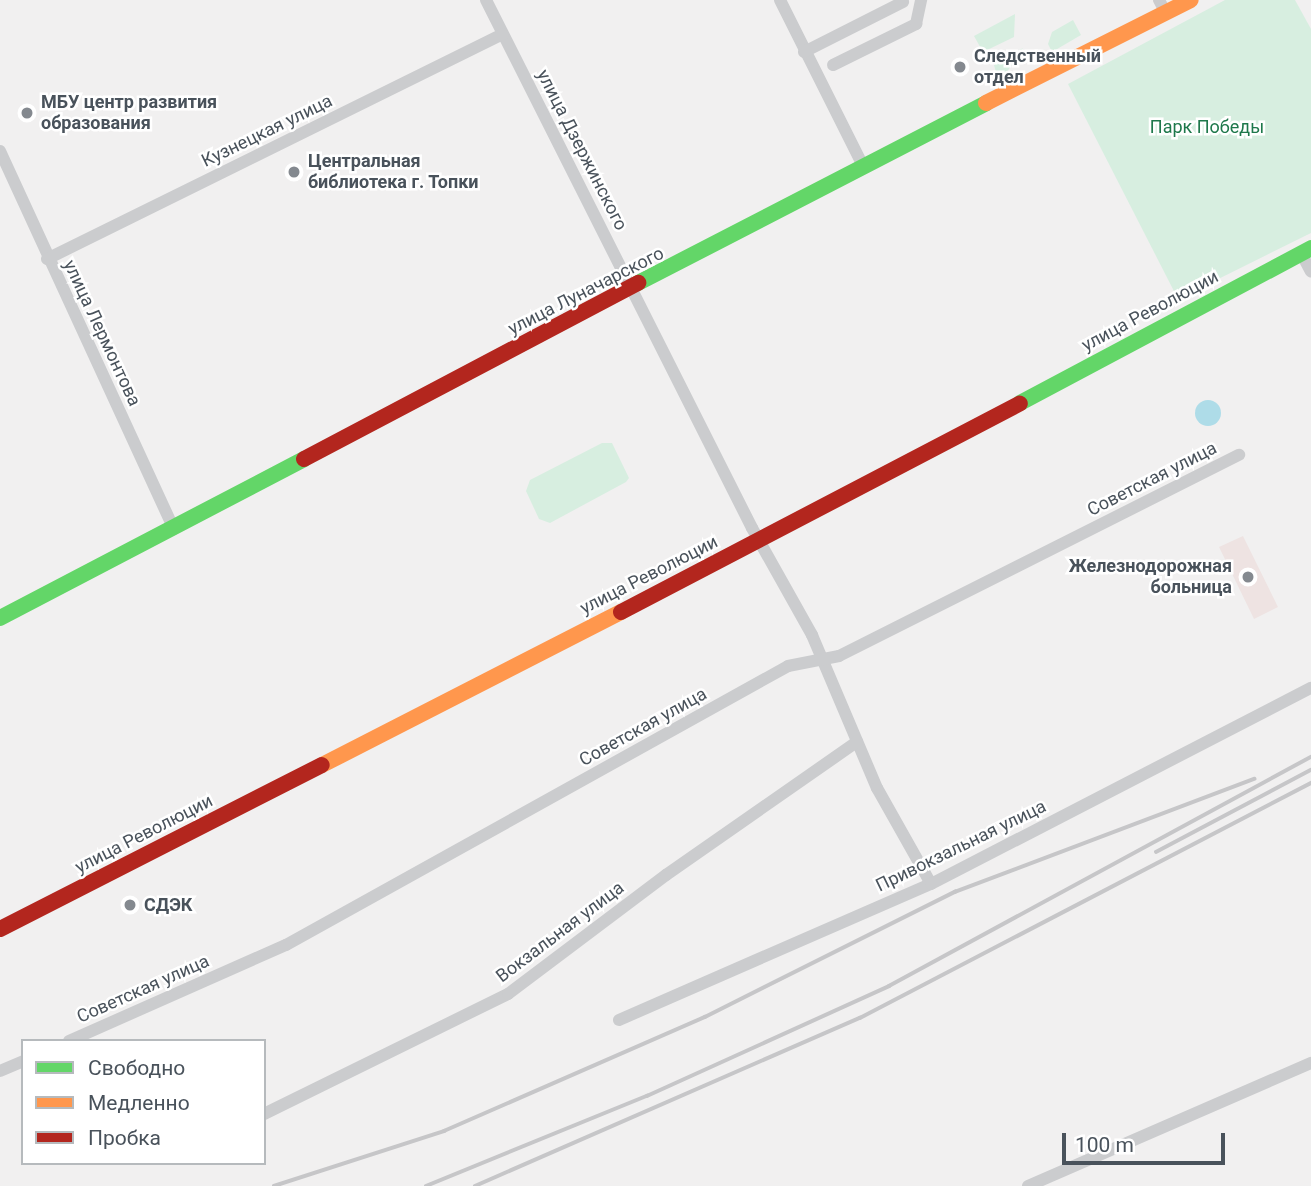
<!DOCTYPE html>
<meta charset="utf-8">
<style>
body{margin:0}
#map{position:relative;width:1311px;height:1186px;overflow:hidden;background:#f1f0f0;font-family:Roboto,sans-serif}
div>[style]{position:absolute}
.medical>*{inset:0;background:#eee3e2}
.green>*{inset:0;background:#d7eee0}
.water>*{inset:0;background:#aedce8}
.round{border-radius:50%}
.street>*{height:12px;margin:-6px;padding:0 6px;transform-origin:6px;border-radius:6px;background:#cbccce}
.fast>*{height:16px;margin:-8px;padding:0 8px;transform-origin:8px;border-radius:8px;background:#63d668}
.slow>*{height:16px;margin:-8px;padding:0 8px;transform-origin:8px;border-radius:8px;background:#ff974d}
.jam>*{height:16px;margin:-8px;padding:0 8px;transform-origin:8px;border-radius:8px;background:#b3261e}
.rail>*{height:3.5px;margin:-1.75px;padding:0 1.75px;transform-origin:1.75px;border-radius:1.75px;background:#c6c6c8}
.dots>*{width:19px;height:19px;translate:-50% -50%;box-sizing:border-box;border:4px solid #fff;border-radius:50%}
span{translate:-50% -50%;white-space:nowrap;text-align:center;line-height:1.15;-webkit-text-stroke:5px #fff;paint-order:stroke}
.poi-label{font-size:18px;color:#49525b;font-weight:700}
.left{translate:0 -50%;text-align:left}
.right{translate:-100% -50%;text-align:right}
.park-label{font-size:18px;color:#1e784b}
.street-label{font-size:18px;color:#49525b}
.legend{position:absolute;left:21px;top:1039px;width:245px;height:126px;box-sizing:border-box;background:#fff;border:2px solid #b6babd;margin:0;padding:9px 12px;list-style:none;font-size:21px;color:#49525b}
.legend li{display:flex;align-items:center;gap:14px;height:35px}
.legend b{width:35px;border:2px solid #b6babd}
.scale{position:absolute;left:1062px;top:1133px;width:163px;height:32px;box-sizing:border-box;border:4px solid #49525b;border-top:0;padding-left:9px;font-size:21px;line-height:24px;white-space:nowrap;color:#49525b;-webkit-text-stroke:5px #fff;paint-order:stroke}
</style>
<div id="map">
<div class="medical">
<div style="clip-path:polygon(1243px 536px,1278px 607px,1254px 619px,1219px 547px)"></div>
</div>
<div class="green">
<div style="clip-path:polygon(1225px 0,1295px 0,1311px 29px,1311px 233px,1178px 299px,1068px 84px)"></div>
<div style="clip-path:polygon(1015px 14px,1014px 37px,983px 52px,974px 36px)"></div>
<div style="clip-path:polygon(1073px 20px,1081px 35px,1052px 52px,1048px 44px,1052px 32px)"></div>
<div style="clip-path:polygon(1023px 48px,1003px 78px,998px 80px,994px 65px)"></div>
<div style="clip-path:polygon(602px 443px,612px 443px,629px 478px,626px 482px,550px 523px,539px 519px,526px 491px,530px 480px)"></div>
</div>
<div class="water">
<div class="round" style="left:1195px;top:400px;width:26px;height:26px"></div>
</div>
<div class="street">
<div style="left:486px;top:0;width:591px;rotate:63.26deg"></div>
<div style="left:752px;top:528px;width:123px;rotate:60.7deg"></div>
<div style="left:812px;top:635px;width:166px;rotate:67deg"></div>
<div style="left:877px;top:788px;width:110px;rotate:60.6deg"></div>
<div style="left:780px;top:0;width:186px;rotate:63.4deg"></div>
<div style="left:1159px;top:0;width:15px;rotate:62deg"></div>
<div style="left:804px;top:52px;width:111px;rotate:-26.8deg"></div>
<div style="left:833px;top:65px;width:93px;rotate:-26.3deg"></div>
<div style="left:916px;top:24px;width:25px;rotate:-78deg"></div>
<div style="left:0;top:151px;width:416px;rotate:65.3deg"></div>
<div style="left:1301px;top:253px;width:21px;rotate:62deg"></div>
<div style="left:47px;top:259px;width:508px;rotate:-26.26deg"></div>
<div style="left:619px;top:1020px;width:340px;rotate:-23.6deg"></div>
<div style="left:931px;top:884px;width:428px;rotate:-27.3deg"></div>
<div style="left:69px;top:1041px;width:237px;rotate:-23.9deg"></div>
<div style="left:286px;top:945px;width:574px;rotate:-29.06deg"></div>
<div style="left:788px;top:666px;width:52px;rotate:-11.1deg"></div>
<div style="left:839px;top:656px;width:448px;rotate:-26.7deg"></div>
<div style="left:0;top:1071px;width:25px;rotate:-23deg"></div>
<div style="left:264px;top:1114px;width:272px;rotate:-26.2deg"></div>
<div style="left:508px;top:994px;width:198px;rotate:-37deg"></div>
<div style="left:666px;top:875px;width:233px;rotate:-34.9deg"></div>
<div style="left:1028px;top:1186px;width:309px;rotate:-23.5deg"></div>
</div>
<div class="fast">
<div style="left:638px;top:283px;width:392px;rotate:-27.3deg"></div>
<div style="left:1020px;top:403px;width:330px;rotate:-28deg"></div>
<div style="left:0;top:618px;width:343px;rotate:-27.6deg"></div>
</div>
<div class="slow">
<div style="left:986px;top:103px;width:229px;rotate:-26.7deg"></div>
<div style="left:322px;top:765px;width:336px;rotate:-27.1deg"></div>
</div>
<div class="jam">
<div style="left:304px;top:459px;width:378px;rotate:-27.8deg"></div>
<div style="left:621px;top:612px;width:450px;rotate:-27.6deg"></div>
<div style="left:0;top:929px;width:361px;rotate:-27deg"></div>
</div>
<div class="rail">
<div style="left:1156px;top:852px;width:175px;rotate:-27.9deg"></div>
<div style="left:274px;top:1186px;width:179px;rotate:-17.9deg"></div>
<div style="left:444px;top:1131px;width:285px;rotate:-23.6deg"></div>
<div style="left:705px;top:1017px;width:280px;rotate:-26.6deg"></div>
<div style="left:955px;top:892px;width:320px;rotate:-20.7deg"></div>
<div style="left:426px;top:1186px;width:239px;rotate:-22.2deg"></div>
<div style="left:647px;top:1096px;width:266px;rotate:-24.4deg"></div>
<div style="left:889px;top:986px;width:480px;rotate:-28.5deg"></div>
<div style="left:475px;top:1186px;width:420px;rotate:-23.6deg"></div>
<div style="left:860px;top:1018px;width:509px;rotate:-27.52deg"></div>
</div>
<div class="dots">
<div style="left:960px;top:67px;background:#84898f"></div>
<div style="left:27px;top:113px;background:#84898f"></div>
<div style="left:294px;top:172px;background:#84898f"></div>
<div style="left:1248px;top:577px;background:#84898f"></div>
<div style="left:130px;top:905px;background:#84898f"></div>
</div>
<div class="poi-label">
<span class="left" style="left:974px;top:67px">Следственный<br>отдел</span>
<span class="left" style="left:41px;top:113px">МБУ центр развития<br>образования</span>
<span class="left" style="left:308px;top:172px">Центральная<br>библиотека г. Топки</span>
<span class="right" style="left:1232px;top:577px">Железнодорожная<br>больница</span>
<span class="left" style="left:144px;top:905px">СДЭК</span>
</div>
<div class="park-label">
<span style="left:1207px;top:127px">Парк Победы</span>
</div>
<div class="street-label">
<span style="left:267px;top:131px;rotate:-26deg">Кузнецкая улица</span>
<span style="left:582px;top:150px;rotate:63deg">улица Дзержинского</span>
<span style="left:586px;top:291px;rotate:-27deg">улица Луначарского</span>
<span style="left:1150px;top:311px;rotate:-28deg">улица Революции</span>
<span style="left:102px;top:333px;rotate:65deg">улица Лермонтова</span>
<span style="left:1152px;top:479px;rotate:-27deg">Советская улица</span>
<span style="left:649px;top:575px;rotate:-27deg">улица Революции</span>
<span style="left:643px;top:727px;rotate:-29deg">Советская улица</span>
<span style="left:144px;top:834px;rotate:-27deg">улица Революции</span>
<span style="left:961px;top:846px;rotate:-26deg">Привокзальная улица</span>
<span style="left:560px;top:932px;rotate:-37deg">Вокзальная улица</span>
<span style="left:143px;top:989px;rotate:-24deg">Советская улица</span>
</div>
<ul class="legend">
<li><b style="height:9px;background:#63d668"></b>Свободно</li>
<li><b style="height:9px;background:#ff974d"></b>Медленно</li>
<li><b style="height:9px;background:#b3261e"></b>Пробка</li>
</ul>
<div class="scale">100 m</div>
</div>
